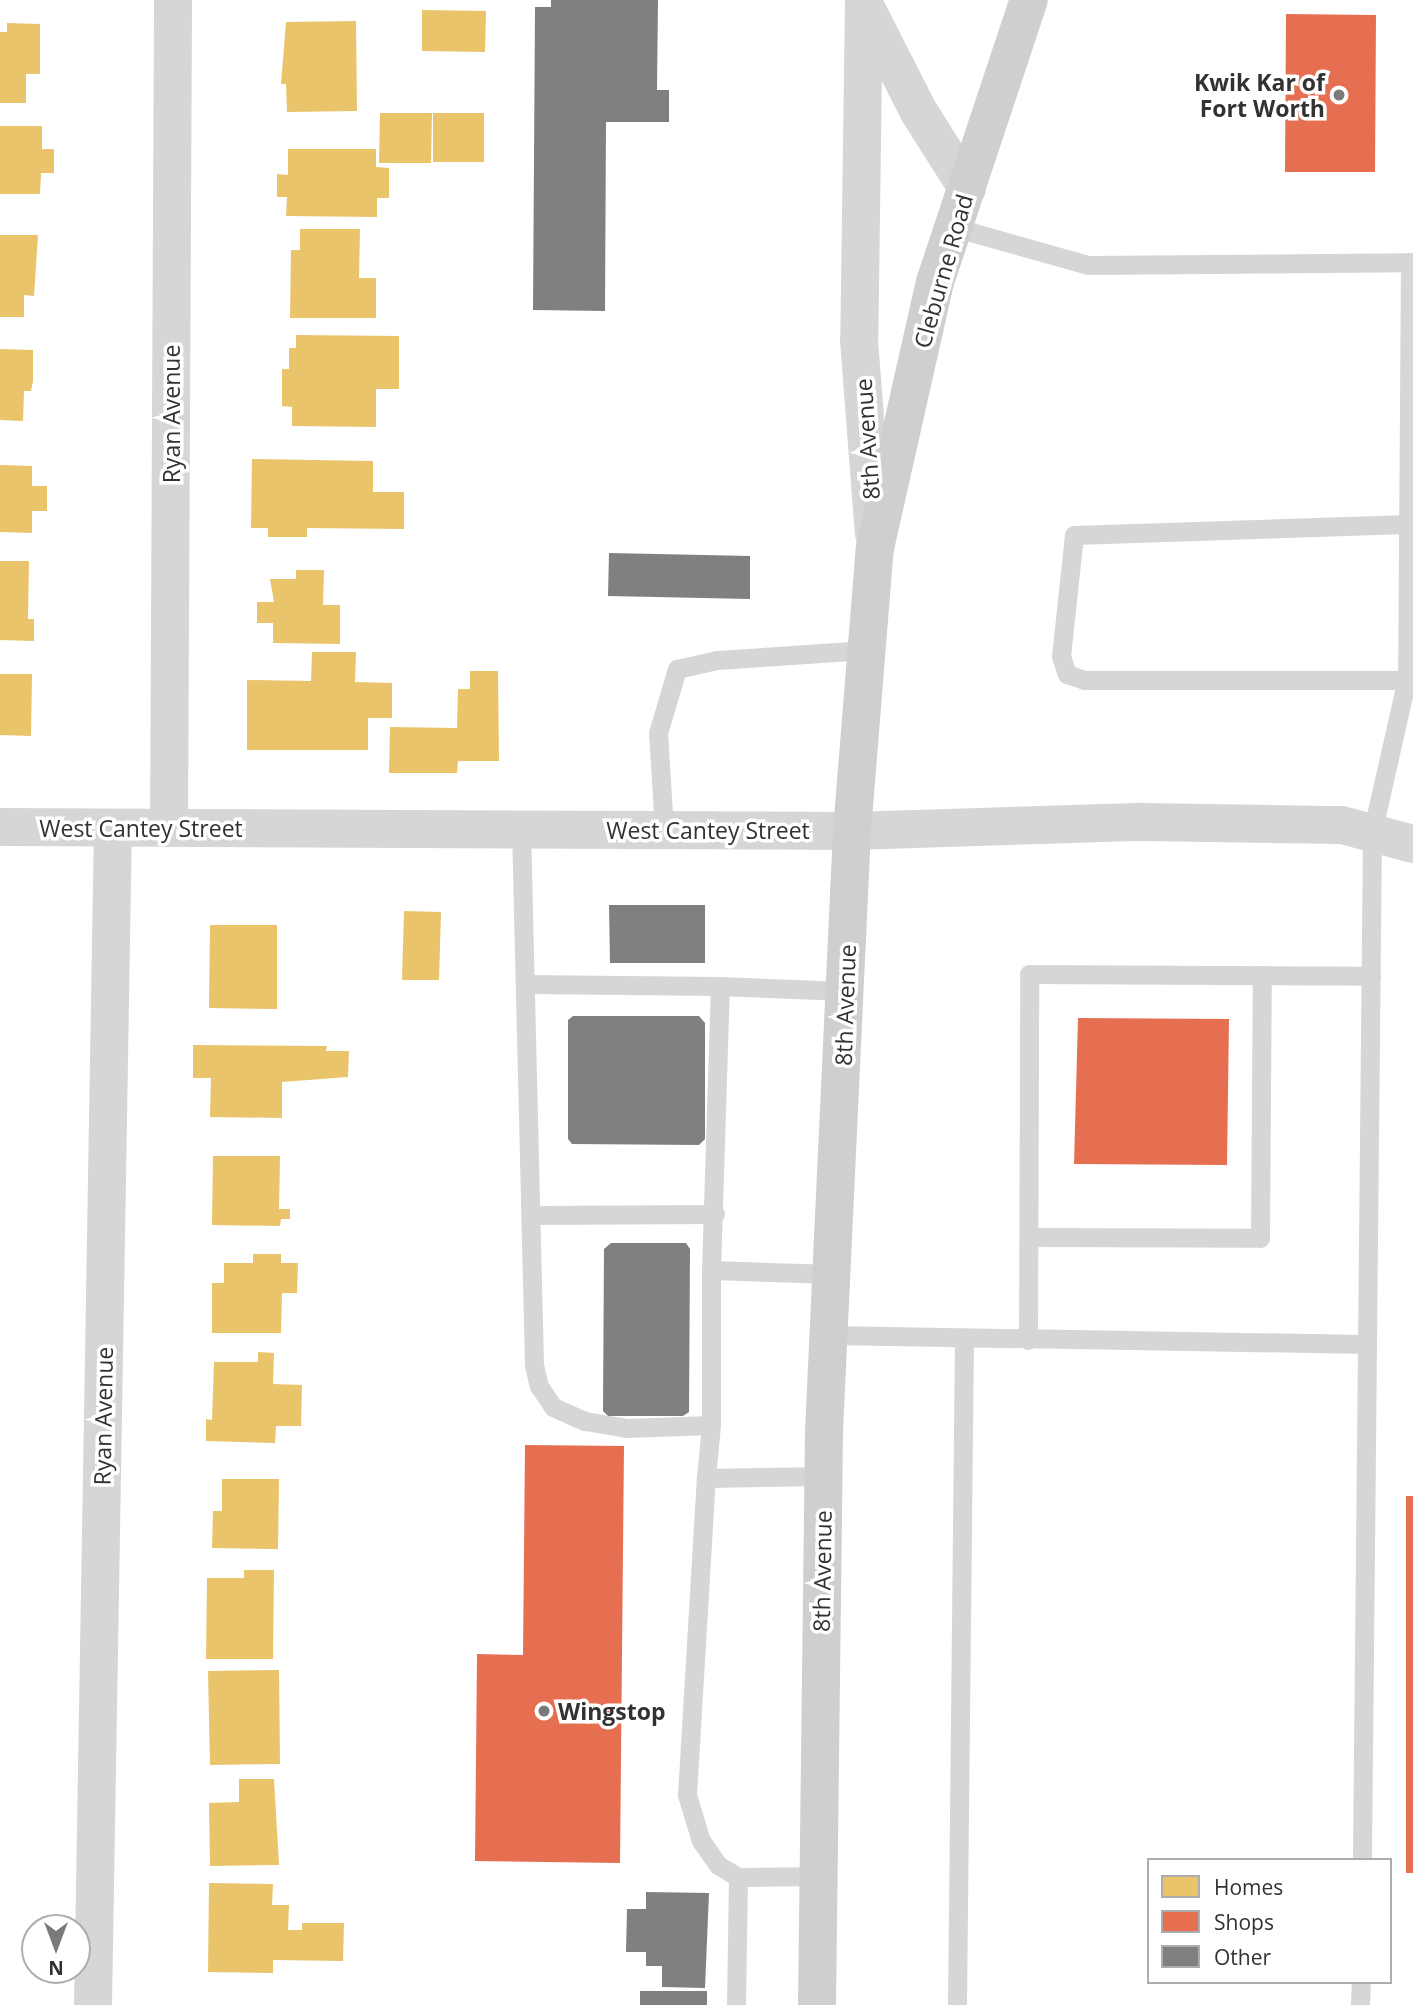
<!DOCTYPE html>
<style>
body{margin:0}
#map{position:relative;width:1413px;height:2005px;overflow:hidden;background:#fff;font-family:"Open Sans",sans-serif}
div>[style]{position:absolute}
.homes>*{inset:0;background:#e9c46a}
.shops>*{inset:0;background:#e76f51}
.building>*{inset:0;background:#808080}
.lane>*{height:19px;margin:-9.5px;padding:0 9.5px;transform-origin:9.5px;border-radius:9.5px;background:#d6d6d6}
.street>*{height:38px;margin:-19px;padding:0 19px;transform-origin:19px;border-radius:19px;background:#d6d6d6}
.secondary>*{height:38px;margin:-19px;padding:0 19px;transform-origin:19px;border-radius:19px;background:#cfcfcf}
.dots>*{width:19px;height:19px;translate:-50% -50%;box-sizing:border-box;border:4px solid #fff;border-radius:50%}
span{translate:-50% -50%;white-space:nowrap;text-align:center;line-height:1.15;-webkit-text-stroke:7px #fff;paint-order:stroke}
.poi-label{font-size:23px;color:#323232;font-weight:700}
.right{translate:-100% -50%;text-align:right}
.left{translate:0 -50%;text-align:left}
.street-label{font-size:23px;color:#323232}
.legend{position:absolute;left:1147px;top:1858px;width:245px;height:126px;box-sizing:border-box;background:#fff;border:2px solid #adadad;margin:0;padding:9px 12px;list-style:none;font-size:21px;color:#323232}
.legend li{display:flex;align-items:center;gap:14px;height:35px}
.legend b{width:35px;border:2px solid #adadad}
.north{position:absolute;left:21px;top:1914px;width:70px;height:70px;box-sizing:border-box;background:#fff;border:2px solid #adadad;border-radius:50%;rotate:180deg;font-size:19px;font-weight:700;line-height:28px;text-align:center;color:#323232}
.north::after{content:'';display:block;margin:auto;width:24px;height:32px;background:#7a7a7a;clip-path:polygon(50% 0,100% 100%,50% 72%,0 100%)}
</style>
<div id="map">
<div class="homes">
<div style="clip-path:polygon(422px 10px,486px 11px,485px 52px,422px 51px)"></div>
<div style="clip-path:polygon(356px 21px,357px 111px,287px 112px,286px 84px,281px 84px,286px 22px)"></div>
<div style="clip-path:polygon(7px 23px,40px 24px,40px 74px,26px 74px,26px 103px,0 103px,0 32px,7px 32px)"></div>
<div style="clip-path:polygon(380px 113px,432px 113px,431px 163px,379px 163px)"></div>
<div style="clip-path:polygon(433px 113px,484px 113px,484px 162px,433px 162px)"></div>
<div style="clip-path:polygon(0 126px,42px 126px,42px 149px,54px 149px,54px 173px,41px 173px,40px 194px,0 194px)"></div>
<div style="clip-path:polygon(288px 149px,376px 149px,376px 167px,389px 168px,389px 198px,377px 198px,377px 217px,286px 216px,287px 197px,277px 197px,277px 174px,288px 175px)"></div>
<div style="clip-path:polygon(300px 229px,360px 229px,359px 278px,376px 278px,376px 318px,290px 318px,291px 250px,300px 250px)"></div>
<div style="clip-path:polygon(0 235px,38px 235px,34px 296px,24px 295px,24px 317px,0 317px)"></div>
<div style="clip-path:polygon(296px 335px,399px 336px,399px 389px,376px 389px,376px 427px,292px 426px,292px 407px,282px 406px,282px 369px,289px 369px,289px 348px,296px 348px)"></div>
<div style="clip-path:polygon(0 349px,33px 350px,33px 381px,31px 391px,24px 391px,23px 421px,0 420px)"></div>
<div style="clip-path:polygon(252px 459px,373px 461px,373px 492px,404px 492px,404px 529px,307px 528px,307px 537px,268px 537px,268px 528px,251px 528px)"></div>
<div style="clip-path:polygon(0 465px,32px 466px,32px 486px,47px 486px,47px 511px,32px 511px,32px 533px,0 532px)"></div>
<div style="clip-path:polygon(0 561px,29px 561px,28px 619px,34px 619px,34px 641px,0 640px)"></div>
<div style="clip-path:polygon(296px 570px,324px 570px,323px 605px,340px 605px,340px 644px,273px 643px,273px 623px,257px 623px,257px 602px,274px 602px,270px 579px,296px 579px)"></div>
<div style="clip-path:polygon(312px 652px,356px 652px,355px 682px,392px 683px,392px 718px,368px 718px,368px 750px,247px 750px,247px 680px,311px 681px)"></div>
<div style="clip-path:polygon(470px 671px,498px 671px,499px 761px,458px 761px,457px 773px,389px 773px,390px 727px,457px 728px,458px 689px,470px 689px)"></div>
<div style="clip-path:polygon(0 674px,32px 674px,31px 736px,0 735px)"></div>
<div style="clip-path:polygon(404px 911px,441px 912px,439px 980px,402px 980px)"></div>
<div style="clip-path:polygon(210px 925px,277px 925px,277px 1009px,209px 1008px)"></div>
<div style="clip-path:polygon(193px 1045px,327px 1046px,326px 1051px,349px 1051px,348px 1077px,282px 1082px,282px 1118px,210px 1117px,211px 1078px,193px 1078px)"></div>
<div style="clip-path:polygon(213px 1156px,280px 1156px,279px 1209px,290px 1209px,290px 1219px,281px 1219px,280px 1226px,212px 1225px)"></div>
<div style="clip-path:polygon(253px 1254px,281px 1254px,281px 1263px,298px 1263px,297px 1293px,282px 1293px,281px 1333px,212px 1333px,212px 1283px,224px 1283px,224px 1263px,253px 1263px)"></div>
<div style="clip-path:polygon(258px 1352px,274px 1353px,273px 1384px,302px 1385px,301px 1426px,276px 1426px,275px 1443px,206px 1441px,206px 1419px,212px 1420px,214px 1362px,258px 1362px)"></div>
<div style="clip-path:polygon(222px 1479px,279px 1479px,278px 1549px,212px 1548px,213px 1511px,222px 1511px)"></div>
<div style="clip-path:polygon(244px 1570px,274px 1570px,273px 1659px,206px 1659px,207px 1578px,244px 1578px)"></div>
<div style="clip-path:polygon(279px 1670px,280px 1764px,210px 1765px,208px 1671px)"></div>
<div style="clip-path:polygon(239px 1779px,274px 1779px,279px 1865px,210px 1866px,209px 1803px,239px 1802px)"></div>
<div style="clip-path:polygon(209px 1883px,273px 1884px,272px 1905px,289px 1905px,288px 1930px,302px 1930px,302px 1923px,344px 1923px,343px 1961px,273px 1960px,273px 1973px,208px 1972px)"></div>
</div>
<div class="shops">
<div style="clip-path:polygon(1286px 14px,1376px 15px,1375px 172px,1285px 172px)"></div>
<div style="clip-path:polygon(1078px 1018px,1229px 1019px,1227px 1165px,1074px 1164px)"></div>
<div style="clip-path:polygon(525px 1445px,624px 1446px,620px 1863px,475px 1861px,477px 1654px,523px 1655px)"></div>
<div style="clip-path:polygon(1406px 1496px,1413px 1496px,1413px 1873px,1406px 1873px)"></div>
</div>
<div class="building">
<div style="clip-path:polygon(551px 0,658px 0,657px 90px,669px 90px,669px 122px,606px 122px,605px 311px,533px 310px,535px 7px,551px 7px)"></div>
<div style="clip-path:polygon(609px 553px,750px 556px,750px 599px,608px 596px)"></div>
<div style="clip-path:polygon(609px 905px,705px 905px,705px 963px,610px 963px)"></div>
<div style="clip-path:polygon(573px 1016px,699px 1016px,705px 1023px,705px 1139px,699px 1145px,572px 1144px,568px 1139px,568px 1020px)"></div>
<div style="clip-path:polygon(611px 1243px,686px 1243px,690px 1249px,689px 1412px,683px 1416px,608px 1416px,603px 1411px,604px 1249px)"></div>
<div style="clip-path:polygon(646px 1892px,709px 1893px,705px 1988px,662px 1987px,662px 1966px,646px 1966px,646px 1952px,626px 1952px,627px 1909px,646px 1909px)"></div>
<div style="clip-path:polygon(640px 1991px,707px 1991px,707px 2005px,640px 2005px)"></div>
</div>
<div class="lane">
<div style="left:953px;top:227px;width:140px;rotate:15.7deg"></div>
<div style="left:1088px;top:265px;width:322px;rotate:-0.5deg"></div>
<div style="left:1410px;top:262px;width:416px;rotate:90.4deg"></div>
<div style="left:1407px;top:678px;width:159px;rotate:102.7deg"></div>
<div style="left:1372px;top:833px;width:1027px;rotate:90.56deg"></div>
<div style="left:1408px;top:524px;width:334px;rotate:178.1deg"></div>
<div style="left:1074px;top:535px;width:122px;rotate:96.1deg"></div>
<div style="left:1061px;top:656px;width:19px;rotate:72deg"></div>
<div style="left:1067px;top:674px;width:18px;rotate:19deg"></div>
<div style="left:1084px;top:680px;width:329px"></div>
<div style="left:521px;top:829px;width:536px;rotate:88.61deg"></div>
<div style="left:534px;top:1365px;width:22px;rotate:77deg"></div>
<div style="left:539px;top:1386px;width:25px;rotate:56deg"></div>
<div style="left:553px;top:1407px;width:35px;rotate:24deg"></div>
<div style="left:585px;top:1421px;width:43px;rotate:9.5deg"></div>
<div style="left:627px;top:1428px;width:84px;rotate:-2deg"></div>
<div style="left:711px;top:1425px;width:155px;rotate:-90deg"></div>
<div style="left:711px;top:1270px;width:122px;rotate:1.9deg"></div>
<div style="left:664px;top:830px;width:97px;rotate:-93.5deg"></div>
<div style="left:658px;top:733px;width:67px;rotate:-73.5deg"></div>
<div style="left:677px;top:669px;width:41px;rotate:-12.7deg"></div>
<div style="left:717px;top:660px;width:150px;rotate:-3.8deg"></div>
<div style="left:525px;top:984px;width:195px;rotate:0.6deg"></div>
<div style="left:531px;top:1215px;width:184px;rotate:-0.3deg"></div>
<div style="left:1029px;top:1237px;width:231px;rotate:0.2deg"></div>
<div style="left:1260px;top:1238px;width:263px;rotate:-89.6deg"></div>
<div style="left:711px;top:1270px;width:284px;rotate:-88.2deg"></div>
<div style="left:720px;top:986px;width:125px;rotate:2.3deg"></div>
<div style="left:830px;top:1335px;width:537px;rotate:0.96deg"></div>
<div style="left:1028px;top:1340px;width:366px;rotate:-89.8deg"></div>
<div style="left:1029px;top:974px;width:342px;rotate:0.3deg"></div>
<div style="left:706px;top:1478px;width:53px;rotate:-84.6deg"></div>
<div style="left:738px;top:1877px;width:23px;rotate:-149deg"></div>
<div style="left:718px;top:1865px;width:29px;rotate:-125deg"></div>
<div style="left:701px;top:1841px;width:48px;rotate:-106.9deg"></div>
<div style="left:687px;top:1795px;width:318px;rotate:-86.6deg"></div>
<div style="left:706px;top:1478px;width:118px;rotate:-1deg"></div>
<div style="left:736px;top:2005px;width:128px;rotate:-89.1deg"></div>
<div style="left:738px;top:1877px;width:80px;rotate:-0.7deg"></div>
<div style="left:957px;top:2005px;width:666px;rotate:-89.4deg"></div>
<div style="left:1360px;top:2005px;width:23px;rotate:-88deg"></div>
</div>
<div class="street">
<div style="left:864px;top:0;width:340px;rotate:90.8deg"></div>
<div style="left:859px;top:340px;width:194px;rotate:85.6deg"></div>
<div style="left:867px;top:10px;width:114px;rotate:63deg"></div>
<div style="left:919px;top:112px;width:90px;rotate:57.7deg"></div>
<div style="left:0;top:827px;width:852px;rotate:0.27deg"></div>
<div style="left:852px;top:831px;width:291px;rotate:-1.8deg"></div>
<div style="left:1143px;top:822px;width:199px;rotate:0.9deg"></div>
<div style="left:1342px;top:825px;width:73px;rotate:15deg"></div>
<div style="left:169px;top:828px;width:828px;rotate:-89.72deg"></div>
<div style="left:93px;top:2005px;width:1177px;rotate:-89.03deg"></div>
</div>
<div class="secondary">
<div style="left:817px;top:2005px;width:574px;rotate:-89.3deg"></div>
<div style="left:824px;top:1431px;width:601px;rotate:-87.33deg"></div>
<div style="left:852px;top:831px;width:284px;rotate:-85.4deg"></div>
<div style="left:875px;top:548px;width:273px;rotate:-77.3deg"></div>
<div style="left:935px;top:282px;width:297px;rotate:-71.6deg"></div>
</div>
<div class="dots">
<div style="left:1339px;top:95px;background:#7a7a7a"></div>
<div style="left:544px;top:1711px;background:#7a7a7a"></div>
</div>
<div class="poi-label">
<span class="right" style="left:1325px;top:95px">Kwik Kar of<br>Fort Worth</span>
<span class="left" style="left:558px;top:1711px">Wingstop</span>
</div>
<div class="street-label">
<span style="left:943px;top:271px;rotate:-74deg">Cleburne Road</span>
<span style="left:171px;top:414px;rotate:-90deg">Ryan Avenue</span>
<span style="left:867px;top:439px;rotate:-94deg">8th Avenue</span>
<span style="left:141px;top:828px">West Cantey Street</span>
<span style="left:708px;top:830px">West Cantey Street</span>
<span style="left:845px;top:1005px;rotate:-88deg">8th Avenue</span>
<span style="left:103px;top:1416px;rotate:-89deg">Ryan Avenue</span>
<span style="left:822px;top:1571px;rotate:-89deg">8th Avenue</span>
</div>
<ul class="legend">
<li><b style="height:19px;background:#e9c46a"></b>Homes</li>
<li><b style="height:19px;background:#e76f51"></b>Shops</li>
<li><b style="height:19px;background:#808080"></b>Other</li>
</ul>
<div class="north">N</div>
</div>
